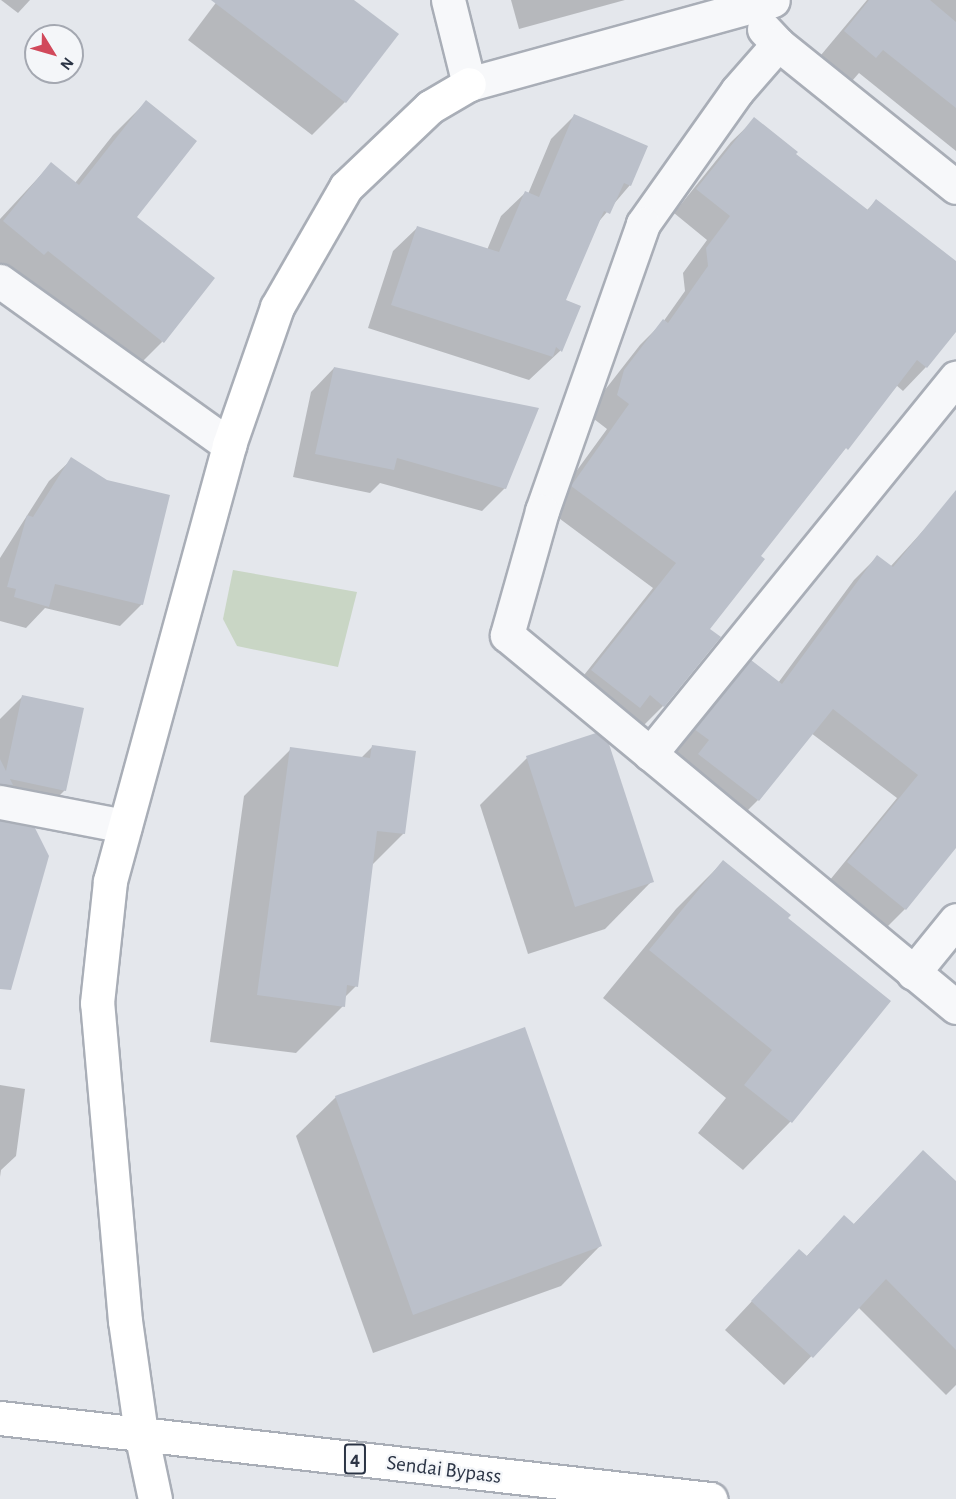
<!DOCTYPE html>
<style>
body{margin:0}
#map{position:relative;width:956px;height:1499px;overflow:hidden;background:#e4e7ec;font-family:"Alegreya Sans",sans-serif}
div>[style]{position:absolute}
.green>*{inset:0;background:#c9d6c5}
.shadow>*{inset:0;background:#0003}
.building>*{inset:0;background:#bbc0ca}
.roads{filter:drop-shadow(2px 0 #a9aeb7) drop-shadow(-2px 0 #a9aeb7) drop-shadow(0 2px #a9aeb7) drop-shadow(0 -2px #a9aeb7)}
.street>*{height:33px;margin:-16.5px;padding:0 16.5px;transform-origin:16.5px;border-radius:16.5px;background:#f7f8fa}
.secondary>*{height:33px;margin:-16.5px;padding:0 16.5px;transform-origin:16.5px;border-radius:16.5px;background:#fff}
.highway>*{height:33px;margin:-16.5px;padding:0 16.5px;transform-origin:16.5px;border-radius:16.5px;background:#fff}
span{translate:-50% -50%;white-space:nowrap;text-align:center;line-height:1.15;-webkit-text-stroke:4.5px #f4f6f9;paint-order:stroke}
.shield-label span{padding:2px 4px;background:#f4f6f9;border:2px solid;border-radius:4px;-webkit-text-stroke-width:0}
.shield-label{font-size:20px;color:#2b3445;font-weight:700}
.street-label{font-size:21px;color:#2b3445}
.north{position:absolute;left:24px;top:24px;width:60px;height:60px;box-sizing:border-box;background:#f4f6f9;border:2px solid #a4a8b1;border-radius:50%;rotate:127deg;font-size:16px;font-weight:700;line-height:24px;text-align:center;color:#2b3445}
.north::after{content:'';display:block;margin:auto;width:21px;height:27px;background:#d1495b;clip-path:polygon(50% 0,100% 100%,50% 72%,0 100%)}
</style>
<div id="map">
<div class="green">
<div style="clip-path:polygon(233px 570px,357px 592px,338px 667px,237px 646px,223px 619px)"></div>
</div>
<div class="shadow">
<div style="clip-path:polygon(1px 0,30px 0,18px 13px)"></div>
<div style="clip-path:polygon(218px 0,352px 0,345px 102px,312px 135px,188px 40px)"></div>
<div style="clip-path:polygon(511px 0,625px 0,519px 29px)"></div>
<div style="clip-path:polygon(867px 0,956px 0,956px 151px,859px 73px,852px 81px,821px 55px)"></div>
<div style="clip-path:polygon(146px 102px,135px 217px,162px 342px,129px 375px,0 279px,0 219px,51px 164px,75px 183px,113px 135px)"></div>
<div style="clip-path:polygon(574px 116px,630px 185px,595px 226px,564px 301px,579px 307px,560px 351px,529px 380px,368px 328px,393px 251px,417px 228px,487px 250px,501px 216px,525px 193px,528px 194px,551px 139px)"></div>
<div style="clip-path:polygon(755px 119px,794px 155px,866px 211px,876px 201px,956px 262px,956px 329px,926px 367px,903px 391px,896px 385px,759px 556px,708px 629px,663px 706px,640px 729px,569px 694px,653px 588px,548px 510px,607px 429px,594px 419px,601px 395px,640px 345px,663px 322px,685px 291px,683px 273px,707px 240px,674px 213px,731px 142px)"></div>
<div style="clip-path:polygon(334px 368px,505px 488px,482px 511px,380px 483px,370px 493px,293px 477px,311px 392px)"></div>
<div style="clip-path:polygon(72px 459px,106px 481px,142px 604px,120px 626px,45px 608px,26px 628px,0 621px,0 558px,49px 481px)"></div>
<div style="clip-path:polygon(943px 509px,956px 515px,956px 845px,905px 909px,882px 932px,825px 886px,897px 798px,811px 733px,758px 800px,735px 823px,673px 753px,728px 685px,751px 662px,778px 683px,854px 580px,877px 557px,890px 567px)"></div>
<div style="clip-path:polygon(23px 696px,65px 790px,42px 813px,0 805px,0 719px)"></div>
<div style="clip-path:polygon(373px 746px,404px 833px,371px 866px,356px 986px,344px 998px,343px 1006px,296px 1053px,210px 1042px,244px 796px,291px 749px,361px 758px)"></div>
<div style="clip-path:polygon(527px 758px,652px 881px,605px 929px,528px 954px,480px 805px)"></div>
<div style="clip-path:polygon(723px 862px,786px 918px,889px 1001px,790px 1122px,743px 1170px,698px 1133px,726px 1098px,603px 998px,676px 909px)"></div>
<div style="clip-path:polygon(0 1085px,25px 1089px,16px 1156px,1px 1170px,0 1177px)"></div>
<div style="clip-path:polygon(336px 1097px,600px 1246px,561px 1286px,373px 1353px,296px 1136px)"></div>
<div style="clip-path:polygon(896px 1180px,956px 1183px,956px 1385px,946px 1395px,858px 1307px,784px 1385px,725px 1330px,799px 1251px,806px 1257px,817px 1245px,853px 1225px)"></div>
</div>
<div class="building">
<div style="clip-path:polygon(211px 0,354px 0,399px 34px,346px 103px)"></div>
<div style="clip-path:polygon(869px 0,930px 0,956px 22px,956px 108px,883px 50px,876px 58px,844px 31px)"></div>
<div style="clip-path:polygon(146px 100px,197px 141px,137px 217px,215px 278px,164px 343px,48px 251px,44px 255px,3px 221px,51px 162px,79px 185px)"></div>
<div style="clip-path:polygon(574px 114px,648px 146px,631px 186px,624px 183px,610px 214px,604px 211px,566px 300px,581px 306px,562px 352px,556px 347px,553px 357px,391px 305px,417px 226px,499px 252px,525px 191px,539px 197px)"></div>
<div style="clip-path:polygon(754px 117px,798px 152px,796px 154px,868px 210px,876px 199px,956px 261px,956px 332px,927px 368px,917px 360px,848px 450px,846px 448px,761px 556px,765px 559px,710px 629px,721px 637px,664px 707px,650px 695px,640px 708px,591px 670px,676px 563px,571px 486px,629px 404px,617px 395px,624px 370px,663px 319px,668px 323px,708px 266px,706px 248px,730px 216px,696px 189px)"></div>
<div style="clip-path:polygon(334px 367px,539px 408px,506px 489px,397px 458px,394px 470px,315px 454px)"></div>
<div style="clip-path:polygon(71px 457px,107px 480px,170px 495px,143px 605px,55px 584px,49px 607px,14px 597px,16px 589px,7px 587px,27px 515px,33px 517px)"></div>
<div style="clip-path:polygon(956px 490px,956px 848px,906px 910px,847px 862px,918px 775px,833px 709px,759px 801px,698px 754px,709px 740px,694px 729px,751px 660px,782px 684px,877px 555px,893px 567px)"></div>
<div style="clip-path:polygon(22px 695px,84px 708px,66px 791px,10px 779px,13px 785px,0 784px,0 759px,6px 771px)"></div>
<div style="clip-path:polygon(596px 733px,609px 744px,654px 882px,575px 907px,526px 756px)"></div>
<div style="clip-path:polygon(372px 745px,416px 751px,405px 834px,377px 831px,358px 987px,347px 985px,345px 1007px,257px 995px,290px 747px,370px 758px)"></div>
<div style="clip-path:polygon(0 821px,35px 828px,49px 856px,11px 990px,0 989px)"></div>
<div style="clip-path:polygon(723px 860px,791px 915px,788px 918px,891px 1001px,792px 1123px,744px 1085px,772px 1050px,649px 950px)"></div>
<div style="clip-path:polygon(525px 1027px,602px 1246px,413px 1315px,335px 1096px)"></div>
<div style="clip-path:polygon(923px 1150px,956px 1181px,956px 1350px,886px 1279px,813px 1358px,751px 1301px,799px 1249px,807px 1256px,844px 1215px,854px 1224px)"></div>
</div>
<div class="roads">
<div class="street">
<div style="left:448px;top:0;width:87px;rotate:76deg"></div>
<div style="left:469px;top:84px;width:315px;rotate:-15.4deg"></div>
<div style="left:764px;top:29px;width:21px;rotate:47deg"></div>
<div style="left:778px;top:44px;width:228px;rotate:38.8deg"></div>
<div style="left:778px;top:44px;width:62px;rotate:131.1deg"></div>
<div style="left:737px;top:91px;width:163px;rotate:125.3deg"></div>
<div style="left:643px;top:224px;width:304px;rotate:109.4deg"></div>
<div style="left:542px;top:511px;width:129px;rotate:105.8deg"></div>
<div style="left:507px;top:635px;width:583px;rotate:39.64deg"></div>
<div style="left:0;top:281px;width:282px;rotate:35.6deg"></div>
<div style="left:650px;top:754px;width:485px;rotate:-50.9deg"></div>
<div style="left:0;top:802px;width:127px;rotate:10.9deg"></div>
<div style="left:913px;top:973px;width:68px;rotate:-50.9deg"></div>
</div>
<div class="secondary">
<div style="left:155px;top:1499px;width:67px;rotate:-102deg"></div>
<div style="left:141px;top:1433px;width:113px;rotate:-98.1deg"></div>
<div style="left:125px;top:1321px;width:319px;rotate:-95deg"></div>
<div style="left:97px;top:1003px;width:123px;rotate:-83.9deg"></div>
<div style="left:110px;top:881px;width:452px;rotate:-74.7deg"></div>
<div style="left:229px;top:445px;width:146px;rotate:-70.8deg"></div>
<div style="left:277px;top:307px;width:138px;rotate:-60.1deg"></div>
<div style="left:346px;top:187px;width:116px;rotate:-43.6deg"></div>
<div style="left:430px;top:107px;width:45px;rotate:-30.5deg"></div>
</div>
<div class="highway">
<div style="left:0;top:1418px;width:715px;rotate:6.51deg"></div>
</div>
</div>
<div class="shield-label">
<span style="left:355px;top:1459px">4</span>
</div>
<div class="street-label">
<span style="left:444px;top:1470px;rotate:7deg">Sendai Bypass</span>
</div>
<div class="north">N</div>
</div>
